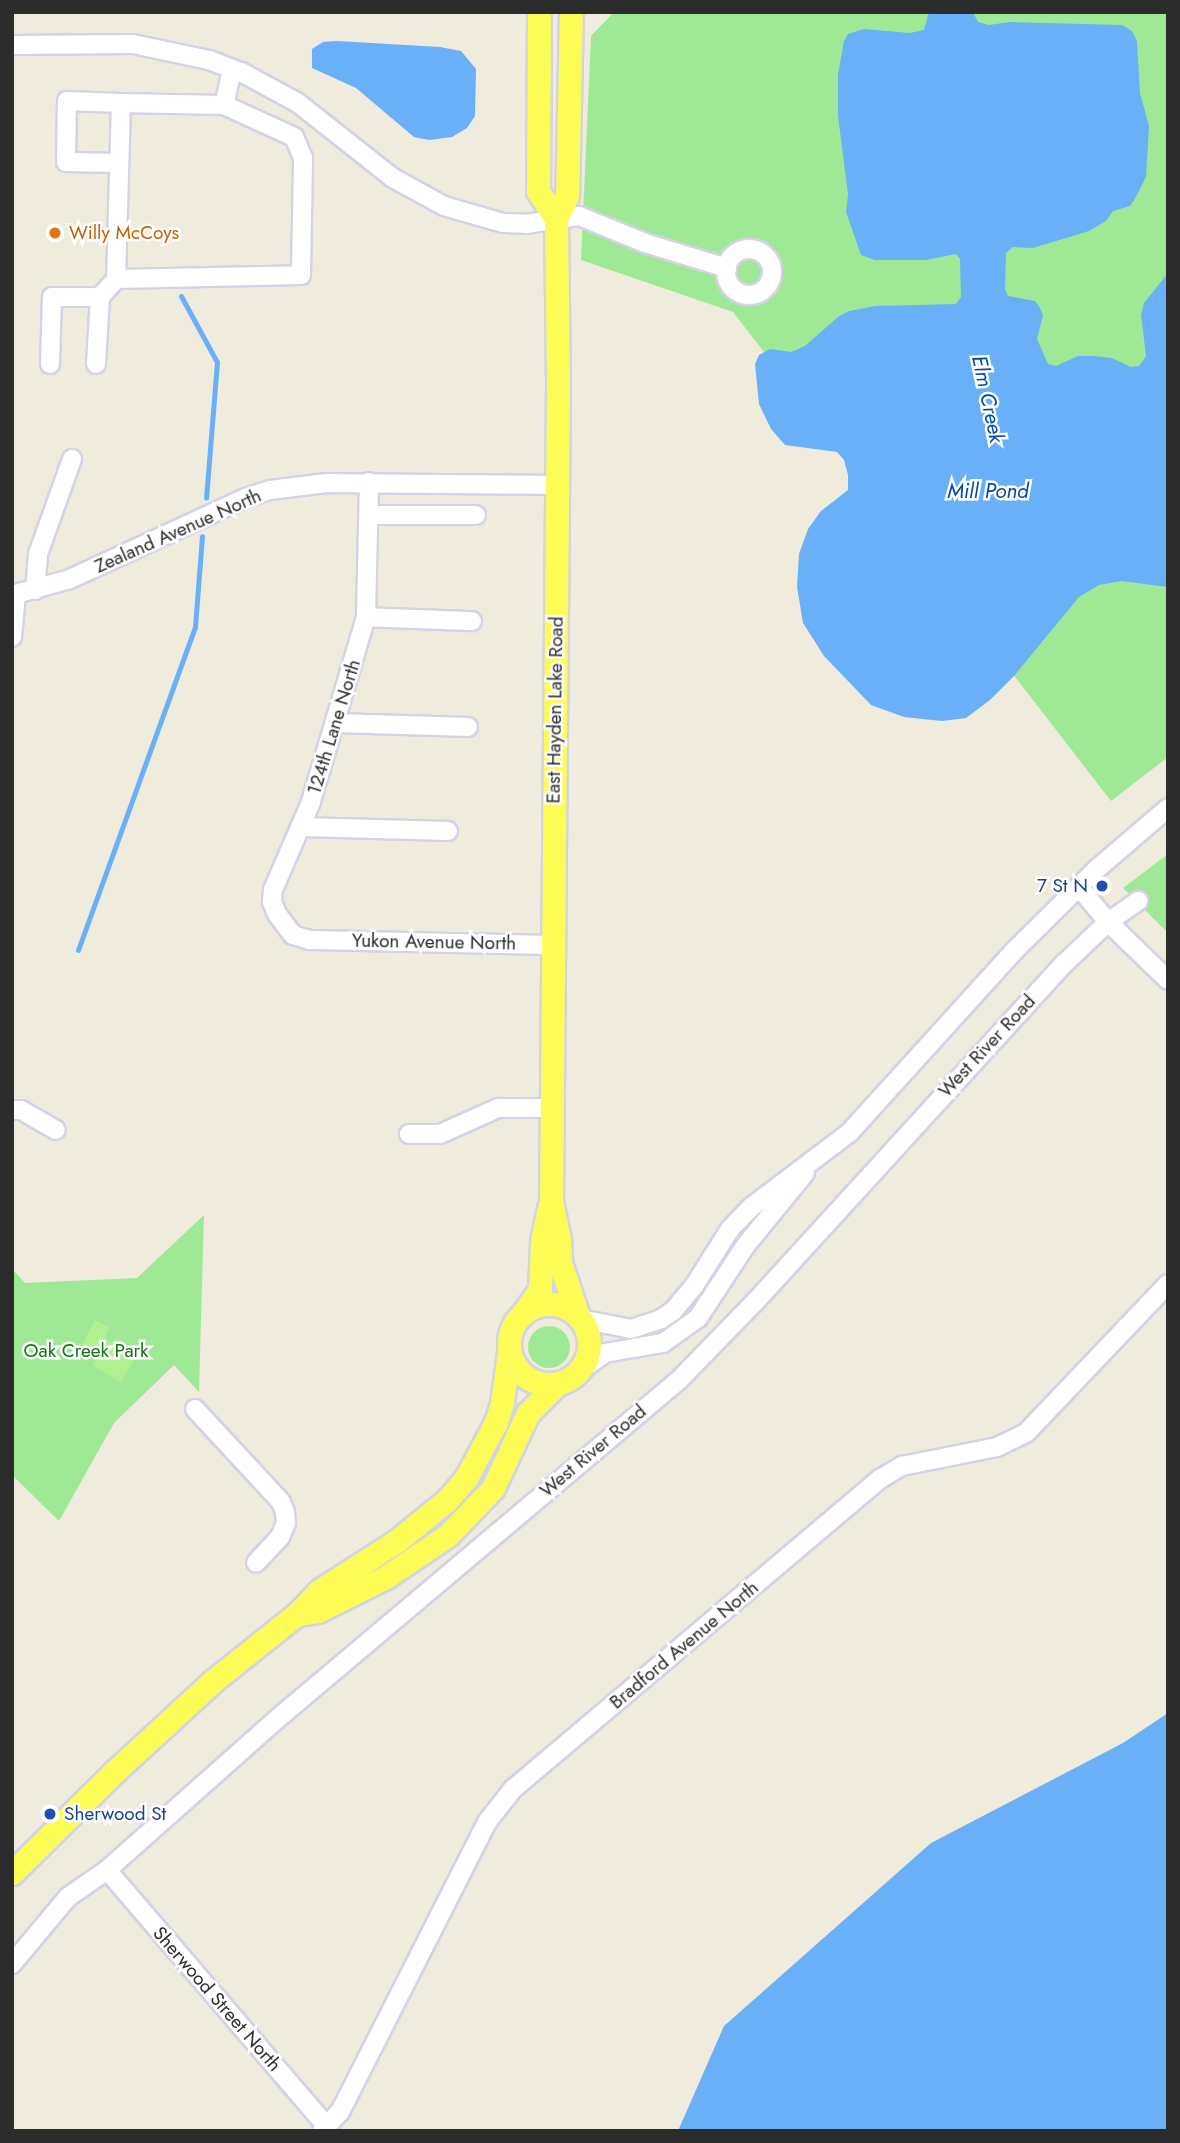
<!DOCTYPE html>
<style>
body{margin:0}
#map{position:relative;width:1180px;height:2143px;overflow:hidden;background:#efebdd;font-family:Jost,sans-serif}
div>[style]{position:absolute}
.green>*{inset:0;background:#9fe996}
.round{border-radius:50%}
.pitch>*{inset:0;background:#b2f191}
.water>*{inset:0;background:#69b0f8}
.stream>*{height:5px;margin:-2.5px;padding:0 2.5px;transform-origin:2.5px;border-radius:2.5px;background:#69b0f8}
.roads{filter:drop-shadow(2px 0 #d3d2e6) drop-shadow(-2px 0 #d3d2e6) drop-shadow(0 2px #d3d2e6) drop-shadow(0 -2px #d3d2e6)}
.minor>*{height:18px;margin:-9px;padding:0 9px;transform-origin:9px;border-radius:9px;background:#fff}
.minor>.ring{margin:-9px;padding:0;box-sizing:content-box;background:none;border:18px solid #fff;border-radius:50%}
.major>*{height:23px;margin:-11.5px;padding:0 11.5px;transform-origin:11.5px;border-radius:11.5px;background:#fbfc55}
.major>.ring{margin:-11.5px;padding:0;box-sizing:content-box;background:none;border:23px solid #fbfc55;border-radius:50%}
.dots>*{width:19px;height:19px;translate:-50% -50%;box-sizing:border-box;border:4px solid #fff;border-radius:50%}
span{translate:-50% -50%;white-space:nowrap;text-align:center;line-height:1.15;-webkit-text-stroke:5px #fff;paint-order:stroke}
.food-label{font-size:19px;color:#c56008}
.left{translate:0 -50%;text-align:left}
.street-label{font-size:19px;color:#2c2c2c}
.transit-label{font-size:19px;color:#164399}
.right{translate:-100% -50%;text-align:right}
.park-label{font-size:19px;color:#157117}
.water-label{font-size:21px;color:#0349aa;font-style:italic}
.frame{position:absolute;inset:0;border:14px solid #2c2c2c;pointer-events:none}
</style>
<div id="map">
<div class="green">
<div style="clip-path:polygon(614px 12px,1168px 12px,1168px 757px,1111px 801px,733px 312px,581px 260px,591px 36px)"></div>
<div style="clip-path:polygon(1168px 854px,1168px 933px,1123px 888px)"></div>
<div style="clip-path:polygon(204px 1215px,199px 1392px,174px 1365px,114px 1423px,59px 1521px,12px 1475px,12px 1269px,25px 1283px,137px 1278px)"></div>
<div class="round" style="left:528px;top:1326px;width:42px;height:42px"></div>
</div>
<div class="pitch">
<div style="clip-path:polygon(95px 1320px,109px 1328px,94px 1359px,79px 1352px)"></div>
<div style="clip-path:polygon(107px 1340px,136px 1356px,121px 1382px,93px 1366px)"></div>
</div>
<div class="water">
<div style="clip-path:polygon(929px 12px,973px 12px,978px 22px,989px 25px,1010px 22px,1122px 25px,1132px 31px,1137px 41px,1140px 93px,1149px 126px,1146px 177px,1136px 197px,1130px 206px,1113px 211px,1106px 221px,1089px 231px,1033px 248px,1013px 247px,1006px 253px,1005px 289px,1008px 296px,1035px 301px,1040px 308px,1043px 316px,1037px 339px,1048px 364px,1056px 366px,1078px 356px,1094px 356px,1112px 358px,1131px 367px,1139px 366px,1146px 356px,1141px 315px,1144px 303px,1168px 273px,1168px 587px,1121px 581px,1099px 585px,1079px 597px,1014px 676px,990px 700px,966px 718px,942px 721px,904px 717px,871px 705px,824px 656px,803px 623px,797px 587px,799px 554px,808px 529px,821px 511px,848px 490px,848px 475px,844px 460px,837px 452px,785px 445px,771px 429px,759px 404px,755px 364px,759px 355px,770px 349px,791px 352px,805px 346px,839px 316px,849px 311px,875px 306px,956px 304px,961px 297px,960px 259px,956px 254px,926px 260px,875px 260px,861px 255px,846px 212px,848px 194px,838px 116px,838px 74px,844px 41px,848px 34px,864px 29px,910px 33px,924px 30px)"></div>
<div style="clip-path:polygon(337px 41px,440px 47px,461px 51px,476px 69px,475px 116px,467px 128px,452px 137px,429px 140px,414px 137px,356px 88px,312px 68px,312px 49px,323px 42px)"></div>
<div style="clip-path:polygon(1168px 1713px,1168px 2131px,678px 2131px,724px 2026px,931px 1843px,1123px 1743px)"></div>
</div>
<div class="stream">
<div style="left:181px;top:296px;width:75px;rotate:61.4deg"></div>
<div style="left:217px;top:362px;width:136px;rotate:94.6deg"></div>
<div style="left:78px;top:950px;width:344px;rotate:-70.1deg"></div>
<div style="left:195px;top:627px;width:91px;rotate:-85.6deg"></div>
</div>
<div class="roads">
<div class="minor">
<div style="left:12px;top:45px;width:121px;rotate:-0.5deg"></div>
<div style="left:133px;top:44px;width:78px;rotate:11.9deg"></div>
<div style="left:209px;top:60px;width:34px;rotate:21deg"></div>
<div style="left:241px;top:72px;width:65px;rotate:28.5deg"></div>
<div style="left:298px;top:103px;width:121px;rotate:38.3deg"></div>
<div style="left:393px;top:178px;width:58px;rotate:28.8deg"></div>
<div style="left:444px;top:206px;width:61px;rotate:16.1deg"></div>
<div style="left:503px;top:223px;width:23px;rotate:2deg"></div>
<div style="left:526px;top:224px;width:54px;rotate:-8.6deg"></div>
<div style="left:579px;top:216px;width:71px;rotate:22.2deg"></div>
<div style="left:645px;top:243px;width:86px;rotate:17deg"></div>
<div style="left:224px;top:105px;width:103px;rotate:-178.9deg"></div>
<div style="left:121px;top:103px;width:176px;rotate:91.6deg"></div>
<div style="left:116px;top:279px;width:185px;rotate:-1.2deg"></div>
<div style="left:301px;top:275px;width:117px;rotate:-89deg"></div>
<div style="left:303px;top:158px;width:23px;rotate:-113deg"></div>
<div style="left:294px;top:137px;width:77px;rotate:-155.4deg"></div>
<div style="left:224px;top:105px;width:37px;rotate:-77deg"></div>
<div style="left:119px;top:163px;width:53px;rotate:-178.9deg"></div>
<div style="left:66px;top:162px;width:61px;rotate:-89.1deg"></div>
<div style="left:67px;top:101px;width:54px;rotate:2.1deg"></div>
<div class="ring" style="left:726px;top:249px;width:28px;height:28px"></div>
<div style="left:50px;top:364px;width:67px;rotate:-88.3deg"></div>
<div style="left:52px;top:297px;width:48px"></div>
<div style="left:100px;top:297px;width:24px;rotate:-48deg"></div>
<div style="left:96px;top:364px;width:67px;rotate:-86.6deg"></div>
<div style="left:369px;top:482px;width:135px;rotate:91.3deg"></div>
<div style="left:366px;top:617px;width:193px;rotate:106.6deg"></div>
<div style="left:311px;top:802px;width:96px;rotate:113.4deg"></div>
<div style="left:273px;top:890px;width:12px;rotate:95deg"></div>
<div style="left:272px;top:902px;width:13px;rotate:67deg"></div>
<div style="left:277px;top:914px;width:26px;rotate:53deg"></div>
<div style="left:293px;top:935px;width:17px;rotate:17deg"></div>
<div style="left:309px;top:940px;width:244px;rotate:1.2deg"></div>
<div style="left:369px;top:515px;width:107px"></div>
<div style="left:35px;top:590px;width:36px;rotate:-85deg"></div>
<div style="left:38px;top:554px;width:101px;rotate:-70.3deg"></div>
<div style="left:12px;top:595px;width:60px;rotate:-15.4deg"></div>
<div style="left:70px;top:579px;width:193px;rotate:-24.8deg"></div>
<div style="left:245px;top:498px;width:26px;rotate:-18deg"></div>
<div style="left:270px;top:490px;width:57px;rotate:-7deg"></div>
<div style="left:327px;top:483px;width:230px;rotate:0.5deg"></div>
<div style="left:366px;top:617px;width:106px;rotate:2.2deg"></div>
<div style="left:12px;top:637px;width:42px;rotate:-84.6deg"></div>
<div style="left:336px;top:723px;width:132px;rotate:1.7deg"></div>
<div style="left:302px;top:827px;width:146px;rotate:1.6deg"></div>
<div style="left:1079px;top:887px;width:45px;rotate:50.4deg"></div>
<div style="left:1108px;top:922px;width:83px;rotate:44deg"></div>
<div style="left:12px;top:1110px;width:9px"></div>
<div style="left:21px;top:1110px;width:40px;rotate:29.7deg"></div>
<div style="left:409px;top:1134px;width:31px"></div>
<div style="left:440px;top:1134px;width:64px;rotate:-24.1deg"></div>
<div style="left:498px;top:1108px;width:53px"></div>
<div style="left:581px;top:1319px;width:51px;rotate:11.3deg"></div>
<div style="left:631px;top:1329px;width:32px;rotate:-18deg"></div>
<div style="left:661px;top:1319px;width:14px;rotate:-34deg"></div>
<div style="left:673px;top:1311px;width:33px;rotate:-50deg"></div>
<div style="left:694px;top:1286px;width:67px;rotate:-57.7deg"></div>
<div style="left:730px;top:1229px;width:29px;rotate:-46deg"></div>
<div style="left:750px;top:1208px;width:126px;rotate:-37.2deg"></div>
<div style="left:850px;top:1132px;width:244px;rotate:-47.8deg"></div>
<div style="left:1014px;top:951px;width:118px;rotate:-44.7deg"></div>
<div style="left:1098px;top:868px;width:92px;rotate:-40.6deg"></div>
<div style="left:581px;top:1370px;width:29px;rotate:-35deg"></div>
<div style="left:605px;top:1353px;width:59px;rotate:-9.8deg"></div>
<div style="left:663px;top:1343px;width:43px;rotate:-35.5deg"></div>
<div style="left:698px;top:1318px;width:87px;rotate:-56.7deg"></div>
<div style="left:746px;top:1245px;width:93px;rotate:-50.7deg"></div>
<div style="left:195px;top:1409px;width:127px;rotate:47.2deg"></div>
<div style="left:281px;top:1502px;width:11px;rotate:68deg"></div>
<div style="left:285px;top:1512px;width:11px;rotate:85deg"></div>
<div style="left:286px;top:1523px;width:15px;rotate:113deg"></div>
<div style="left:280px;top:1537px;width:35px;rotate:133deg"></div>
<div style="left:107px;top:1870px;width:338px;rotate:49.4deg"></div>
<div style="left:12px;top:1964px;width:87px;rotate:-50.1deg"></div>
<div style="left:68px;top:1897px;width:47px;rotate:-34.7deg"></div>
<div style="left:107px;top:1870px;width:235px;rotate:-41.6deg"></div>
<div style="left:283px;top:1714px;width:519px;rotate:-40.16deg"></div>
<div style="left:680px;top:1379px;width:107px;rotate:-45.8deg"></div>
<div style="left:755px;top:1302px;width:459px;rotate:-47.6deg"></div>
<div style="left:1065px;top:963px;width:59px;rotate:-43.6deg"></div>
<div style="left:1108px;top:922px;width:37px;rotate:-35deg"></div>
<div style="left:322px;top:2131px;width:26px;rotate:-47deg"></div>
<div style="left:340px;top:2112px;width:325px;rotate:-63.1deg"></div>
<div style="left:487px;top:1822px;width:42px;rotate:-51.8deg"></div>
<div style="left:513px;top:1789px;width:480px;rotate:-40.2deg"></div>
<div style="left:880px;top:1479px;width:26px;rotate:-31deg"></div>
<div style="left:902px;top:1466px;width:97px;rotate:-11.3deg"></div>
<div style="left:997px;top:1447px;width:32px;rotate:-26deg"></div>
<div style="left:1026px;top:1433px;width:206px;rotate:-46.4deg"></div>
</div>
<div class="major">
<div style="left:539px;top:12px;width:179px;rotate:90.3deg"></div>
<div style="left:538px;top:191px;width:33px;rotate:57deg"></div>
<div style="left:571px;top:12px;width:184px;rotate:91.2deg"></div>
<div style="left:567px;top:196px;width:25px;rotate:116deg"></div>
<div style="left:556px;top:219px;width:166px;rotate:89.3deg"></div>
<div style="left:558px;top:385px;width:816px;rotate:90.49deg"></div>
<div style="left:551px;top:1201px;width:40px;rotate:78deg"></div>
<div style="left:559px;top:1240px;width:22px;rotate:87deg"></div>
<div style="left:560px;top:1262px;width:57px;rotate:71.6deg"></div>
<div class="ring" style="left:509px;top:1304px;width:57px;height:57px"></div>
<div style="left:524px;top:1312px;width:28px;rotate:-55deg"></div>
<div style="left:540px;top:1289px;width:48px;rotate:-87.6deg"></div>
<div style="left:542px;top:1241px;width:34px;rotate:-78deg"></div>
<div style="left:297px;top:1614px;width:21px;rotate:-8deg"></div>
<div style="left:318px;top:1611px;width:76px;rotate:-26.6deg"></div>
<div style="left:386px;top:1577px;width:75px;rotate:-34.1deg"></div>
<div style="left:448px;top:1535px;width:65px;rotate:-46.2deg"></div>
<div style="left:493px;top:1488px;width:83px;rotate:-65deg"></div>
<div style="left:528px;top:1413px;width:41px;rotate:-45deg"></div>
<div style="left:12px;top:1873px;width:142px;rotate:-44.7deg"></div>
<div style="left:113px;top:1773px;width:136px;rotate:-42.6deg"></div>
<div style="left:213px;top:1681px;width:107px;rotate:-38.6deg"></div>
<div style="left:297px;top:1614px;width:32px;rotate:-46deg"></div>
<div style="left:319px;top:1591px;width:94px;rotate:-32.8deg"></div>
<div style="left:398px;top:1540px;width:63px;rotate:-39.2deg"></div>
<div style="left:447px;top:1500px;width:29px;rotate:-49deg"></div>
<div style="left:466px;top:1478px;width:64px;rotate:-61.8deg"></div>
<div style="left:496px;top:1422px;width:20px;rotate:-72deg"></div>
<div style="left:502px;top:1403px;width:51px;rotate:-82.2deg"></div>
</div>
</div>
<div class="dots">
<div style="left:55px;top:233px;background:#e8710a"></div>
<div style="left:1102px;top:886px;background:#1a4fb4"></div>
<div style="left:50px;top:1814px;background:#1a4fb4"></div>
</div>
<div class="food-label">
<span class="left" style="left:69px;top:233px">Willy McCoys</span>
</div>
<div class="street-label">
<span style="left:178px;top:531px;rotate:-24deg">Zealand Avenue North</span>
<span style="left:555px;top:710px;rotate:-89deg">East Hayden Lake Road</span>
<span style="left:334px;top:727px;rotate:-73deg">124th Lane North</span>
<span style="left:434px;top:942px;rotate:1deg">Yukon Avenue North</span>
<span style="left:987px;top:1046px;rotate:-47deg">West River Road</span>
<span style="left:593px;top:1451px;rotate:-40deg">West River Road</span>
<span style="left:684px;top:1645px;rotate:-40deg">Bradford Avenue North</span>
<span style="left:217px;top:1999px;rotate:49deg">Sherwood Street North</span>
</div>
<div class="transit-label">
<span class="right" style="left:1088px;top:886px">7 St N</span>
<span class="left" style="left:64px;top:1814px">Sherwood St</span>
</div>
<div class="park-label">
<span style="left:86px;top:1351px">Oak Creek Park</span>
</div>
<div class="water-label">
<span style="left:988px;top:399px;rotate:78deg">Elm Creek</span>
<span style="left:988px;top:491px">Mill Pond</span>
</div>
<div class="frame"></div>
</div>
